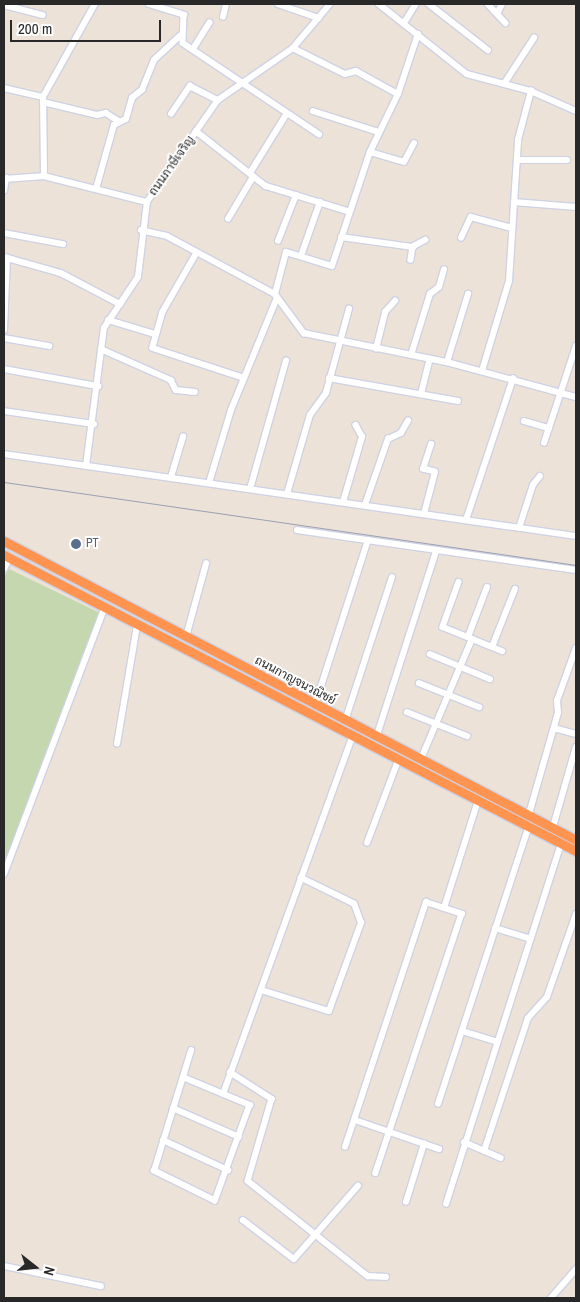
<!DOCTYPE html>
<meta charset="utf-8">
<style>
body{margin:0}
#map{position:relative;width:580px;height:1302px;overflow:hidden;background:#ece2d8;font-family:"Archivo Narrow",Sarabun,sans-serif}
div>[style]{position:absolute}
.cemetery>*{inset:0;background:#c4d7ae}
.roads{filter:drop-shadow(1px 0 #ced2e3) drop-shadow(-1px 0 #ced2e3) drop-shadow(0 1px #ced2e3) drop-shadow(0 -1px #ced2e3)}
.minor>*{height:5.5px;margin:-2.75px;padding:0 2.75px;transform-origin:2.75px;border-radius:2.75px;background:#fff}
.highway>*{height:9px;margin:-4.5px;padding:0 4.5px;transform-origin:4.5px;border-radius:4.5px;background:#ff9450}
.rail>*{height:1px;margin:-0.5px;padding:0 0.5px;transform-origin:0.5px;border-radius:0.5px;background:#9ba0b4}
.dots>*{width:14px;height:14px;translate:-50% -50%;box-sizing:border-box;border:2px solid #fff;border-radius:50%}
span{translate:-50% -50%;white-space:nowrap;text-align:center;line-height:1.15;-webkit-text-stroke:4px #fff;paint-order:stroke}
.street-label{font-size:12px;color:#282828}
.service-label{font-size:12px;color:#4e5e75}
.left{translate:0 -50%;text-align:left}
.frame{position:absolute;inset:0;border:5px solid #282828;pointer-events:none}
.north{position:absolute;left:10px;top:1242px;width:50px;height:50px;-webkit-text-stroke:4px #fff;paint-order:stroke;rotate:106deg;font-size:14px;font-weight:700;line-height:20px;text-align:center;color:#282828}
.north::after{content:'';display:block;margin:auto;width:18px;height:22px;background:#282828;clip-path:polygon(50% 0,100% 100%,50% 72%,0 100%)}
.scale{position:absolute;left:10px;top:20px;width:151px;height:22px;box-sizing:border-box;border:2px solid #282828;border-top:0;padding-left:6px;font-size:15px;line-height:18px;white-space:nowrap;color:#282828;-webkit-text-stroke:4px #fff;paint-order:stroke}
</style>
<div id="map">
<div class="cemetery">
<div style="clip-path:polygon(9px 569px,100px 613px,4px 867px,4px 577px)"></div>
</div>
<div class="roads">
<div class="minor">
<div style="left:149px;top:4px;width:37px;rotate:17deg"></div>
<div style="left:184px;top:15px;width:28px;rotate:92deg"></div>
<div style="left:183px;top:43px;width:164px;rotate:33.8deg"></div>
<div style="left:278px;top:4px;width:43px;rotate:18.9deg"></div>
<div style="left:379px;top:4px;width:112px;rotate:38.5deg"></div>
<div style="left:467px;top:74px;width:66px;rotate:14.9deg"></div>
<div style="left:531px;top:91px;width:49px;rotate:24deg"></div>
<div style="left:429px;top:4px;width:75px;rotate:37.9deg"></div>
<div style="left:488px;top:4px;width:26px;rotate:47deg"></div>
<div style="left:4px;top:5px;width:40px;rotate:14.4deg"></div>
<div style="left:497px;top:14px;width:11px;rotate:-63deg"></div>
<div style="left:223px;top:17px;width:13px;rotate:-77deg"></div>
<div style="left:404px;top:23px;width:22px;rotate:-58deg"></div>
<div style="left:293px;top:48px;width:58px;rotate:26.6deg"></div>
<div style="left:345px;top:74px;width:11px;rotate:-15deg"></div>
<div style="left:356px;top:71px;width:48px;rotate:28.7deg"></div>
<div style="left:193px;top:49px;width:31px;rotate:-58deg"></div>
<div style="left:504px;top:84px;width:55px;rotate:-56.9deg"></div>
<div style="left:4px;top:88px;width:40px;rotate:13deg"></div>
<div style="left:43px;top:102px;width:56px;rotate:13.5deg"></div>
<div style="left:97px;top:115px;width:9px;rotate:-13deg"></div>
<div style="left:106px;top:113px;width:13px;rotate:32deg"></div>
<div style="left:313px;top:111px;width:69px;rotate:17.7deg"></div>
<div style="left:171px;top:114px;width:34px;rotate:-56deg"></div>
<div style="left:190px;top:86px;width:31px;rotate:27deg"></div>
<div style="left:196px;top:131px;width:89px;rotate:38.2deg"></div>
<div style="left:266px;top:186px;width:86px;rotate:17deg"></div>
<div style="left:370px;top:152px;width:35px;rotate:16deg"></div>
<div style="left:404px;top:162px;width:21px;rotate:-62deg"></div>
<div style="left:517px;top:160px;width:50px"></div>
<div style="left:250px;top:173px;width:68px;rotate:-58.2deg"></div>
<div style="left:44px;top:176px;width:79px;rotate:-90.7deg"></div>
<div style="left:43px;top:97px;width:107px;rotate:-60.8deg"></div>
<div style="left:4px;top:179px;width:40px;rotate:-4.3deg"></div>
<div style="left:44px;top:176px;width:106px;rotate:14.2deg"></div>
<div style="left:96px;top:189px;width:66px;rotate:-74.3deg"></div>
<div style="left:114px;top:125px;width:13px;rotate:-27deg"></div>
<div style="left:126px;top:119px;width:22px;rotate:-74deg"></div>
<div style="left:132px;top:98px;width:13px;rotate:-39deg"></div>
<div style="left:142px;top:90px;width:32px;rotate:-68deg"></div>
<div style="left:154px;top:60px;width:35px;rotate:-43deg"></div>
<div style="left:4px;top:191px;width:13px;rotate:-81deg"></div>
<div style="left:514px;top:202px;width:62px;rotate:4.6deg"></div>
<div style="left:228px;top:219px;width:49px;rotate:-59.2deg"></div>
<div style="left:141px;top:230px;width:27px;rotate:13deg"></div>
<div style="left:167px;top:236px;width:123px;rotate:28.2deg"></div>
<div style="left:275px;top:294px;width:49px;rotate:53.4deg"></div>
<div style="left:304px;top:333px;width:146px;rotate:11.5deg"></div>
<div style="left:447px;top:362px;width:134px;rotate:15.2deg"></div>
<div style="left:4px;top:233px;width:60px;rotate:10.6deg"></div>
<div style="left:341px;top:237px;width:73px;rotate:7.9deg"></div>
<div style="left:413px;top:247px;width:13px;rotate:99deg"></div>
<div style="left:461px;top:238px;width:23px;rotate:-65deg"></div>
<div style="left:471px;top:217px;width:42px;rotate:15deg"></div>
<div style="left:278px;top:241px;width:49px;rotate:-68.6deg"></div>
<div style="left:412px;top:247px;width:15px;rotate:-28deg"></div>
<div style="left:197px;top:253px;width:68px;rotate:120deg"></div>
<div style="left:163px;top:312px;width:37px;rotate:106deg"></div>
<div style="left:153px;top:348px;width:96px;rotate:18.2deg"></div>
<div style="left:301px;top:256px;width:57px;rotate:-70.6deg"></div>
<div style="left:4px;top:257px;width:59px;rotate:15.7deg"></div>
<div style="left:61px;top:273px;width:67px;rotate:27.7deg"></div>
<div style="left:275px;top:294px;width:43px;rotate:-75.3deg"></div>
<div style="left:286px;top:252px;width:48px;rotate:16.9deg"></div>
<div style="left:332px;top:266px;width:120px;rotate:-71.6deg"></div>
<div style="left:370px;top:152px;width:64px;rotate:-64.2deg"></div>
<div style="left:398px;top:94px;width:63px;rotate:-71.6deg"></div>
<div style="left:108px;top:320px;width:49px;rotate:16.6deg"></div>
<div style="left:4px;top:330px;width:72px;rotate:-87.6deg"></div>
<div style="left:4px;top:338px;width:46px;rotate:10.1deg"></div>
<div style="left:101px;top:349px;width:77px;rotate:23.9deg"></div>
<div style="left:171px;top:380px;width:11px;rotate:63deg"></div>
<div style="left:176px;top:390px;width:19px;rotate:6deg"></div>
<div style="left:376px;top:349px;width:38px;rotate:-76deg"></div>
<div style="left:385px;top:312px;width:15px;rotate:-48deg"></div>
<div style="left:411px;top:355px;width:64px;rotate:-72.7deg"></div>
<div style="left:430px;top:294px;width:11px;rotate:-38deg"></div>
<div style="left:439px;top:287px;width:18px;rotate:-74deg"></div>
<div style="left:447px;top:362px;width:71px;rotate:-72.8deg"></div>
<div style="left:4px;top:369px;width:96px;rotate:10.3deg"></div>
<div style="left:482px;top:371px;width:94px;rotate:-73.3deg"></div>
<div style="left:509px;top:281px;width:141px;rotate:-86.3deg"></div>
<div style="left:518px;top:140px;width:51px;rotate:-75.1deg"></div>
<div style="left:329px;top:378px;width:131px;rotate:10.1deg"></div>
<div style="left:421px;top:394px;width:36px;rotate:-76deg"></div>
<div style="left:4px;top:411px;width:91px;rotate:8.2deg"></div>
<div style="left:524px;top:421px;width:26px;rotate:16deg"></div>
<div style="left:544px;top:443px;width:102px;rotate:-71.7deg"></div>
<div style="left:4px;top:454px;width:578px;rotate:8.16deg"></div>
<div style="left:86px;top:466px;width:139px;rotate:-82.6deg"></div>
<div style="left:104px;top:328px;width:61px;rotate:-56.3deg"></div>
<div style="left:138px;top:277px;width:76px;rotate:-83.2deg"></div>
<div style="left:147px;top:202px;width:124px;rotate:-55.2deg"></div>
<div style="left:218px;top:100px;width:91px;rotate:-34.7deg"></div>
<div style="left:293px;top:48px;width:57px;rotate:-49.9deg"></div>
<div style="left:171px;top:477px;width:42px;rotate:-73.3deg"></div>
<div style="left:209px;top:483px;width:76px;rotate:-73.2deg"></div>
<div style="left:231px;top:410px;width:121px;rotate:-67.7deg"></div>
<div style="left:250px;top:489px;width:133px;rotate:-74.3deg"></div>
<div style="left:287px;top:494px;width:82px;rotate:-73.8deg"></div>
<div style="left:310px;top:415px;width:27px;rotate:-54deg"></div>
<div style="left:326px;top:393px;width:87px;rotate:-74.7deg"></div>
<div style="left:343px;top:502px;width:68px;rotate:-73.7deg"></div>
<div style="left:362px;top:437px;width:13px;rotate:-119deg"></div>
<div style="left:365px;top:505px;width:70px;rotate:-70.8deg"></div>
<div style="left:388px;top:439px;width:14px;rotate:-25deg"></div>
<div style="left:401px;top:433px;width:14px;rotate:-60deg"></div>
<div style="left:424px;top:514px;width:43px;rotate:-75.3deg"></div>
<div style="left:435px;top:472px;width:12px;rotate:-166deg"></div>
<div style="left:423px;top:469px;width:26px;rotate:-72deg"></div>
<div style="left:466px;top:520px;width:149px;rotate:-71.6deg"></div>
<div style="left:519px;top:528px;width:45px;rotate:-72deg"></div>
<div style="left:533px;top:485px;width:11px;rotate:-52deg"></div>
<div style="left:297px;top:530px;width:141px;rotate:8.1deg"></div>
<div style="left:437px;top:550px;width:196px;rotate:107.8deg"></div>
<div style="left:437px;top:550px;width:140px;rotate:8.2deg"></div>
<div style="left:4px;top:569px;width:11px;rotate:-63deg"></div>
<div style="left:459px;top:582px;width:48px;rotate:109.6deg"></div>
<div style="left:443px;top:627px;width:64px;rotate:22.1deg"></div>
<div style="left:186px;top:637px;width:76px;rotate:-74.7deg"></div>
<div style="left:468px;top:637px;width:53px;rotate:-69.2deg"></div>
<div style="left:492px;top:647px;width:62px;rotate:-68.4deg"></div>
<div style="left:430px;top:654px;width:65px;rotate:22.6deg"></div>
<div style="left:419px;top:683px;width:65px;rotate:21.8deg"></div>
<div style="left:315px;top:705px;width:173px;rotate:-72.2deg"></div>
<div style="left:407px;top:712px;width:65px;rotate:21.8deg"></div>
<div style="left:345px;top:721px;width:151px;rotate:-71.9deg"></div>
<div style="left:554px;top:728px;width:23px;rotate:15deg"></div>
<div style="left:117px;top:744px;width:120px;rotate:-80.4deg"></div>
<div style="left:421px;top:759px;width:130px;rotate:-67deg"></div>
<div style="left:529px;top:814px;width:105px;rotate:-74deg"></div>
<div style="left:558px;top:713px;width:12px;rotate:-95deg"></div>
<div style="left:557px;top:701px;width:56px;rotate:-70.3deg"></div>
<div style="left:553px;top:827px;width:83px;rotate:-74deg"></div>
<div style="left:367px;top:843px;width:88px;rotate:-69.3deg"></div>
<div style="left:4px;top:874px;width:283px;rotate:-69.3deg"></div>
<div style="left:444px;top:908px;width:112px;rotate:-72.4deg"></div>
<div style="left:495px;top:928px;width:37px;rotate:17deg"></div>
<div style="left:261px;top:990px;width:71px;rotate:17.2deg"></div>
<div style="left:329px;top:1011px;width:94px;rotate:-70deg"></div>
<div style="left:361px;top:923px;width:20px;rotate:-110deg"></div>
<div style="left:354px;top:904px;width:59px;rotate:-153.9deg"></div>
<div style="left:462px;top:1031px;width:37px;rotate:17deg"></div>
<div style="left:230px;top:1072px;width:50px;rotate:32.7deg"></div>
<div style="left:272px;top:1099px;width:85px;rotate:106.3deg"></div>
<div style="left:248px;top:1181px;width:153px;rotate:38.4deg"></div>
<div style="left:368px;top:1276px;width:18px;rotate:3deg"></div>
<div style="left:183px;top:1077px;width:73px;rotate:22.7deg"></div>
<div style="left:250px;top:1105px;width:102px;rotate:110deg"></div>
<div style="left:215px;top:1201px;width:68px;rotate:-153.8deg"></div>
<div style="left:154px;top:1171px;width:126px;rotate:-72.9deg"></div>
<div style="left:223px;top:1094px;width:380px;rotate:-70.1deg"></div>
<div style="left:438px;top:1104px;width:293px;rotate:-71.9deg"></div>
<div style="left:173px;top:1108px;width:72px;rotate:23.7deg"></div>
<div style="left:355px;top:1120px;width:89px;rotate:19deg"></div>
<div style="left:163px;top:1140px;width:72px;rotate:24.8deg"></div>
<div style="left:464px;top:1142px;width:40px;rotate:23.4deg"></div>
<div style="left:345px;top:1147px;width:258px;rotate:-71.7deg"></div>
<div style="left:426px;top:902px;width:38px;rotate:18deg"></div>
<div style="left:462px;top:914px;width:273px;rotate:108.4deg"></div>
<div style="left:484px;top:1151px;width:140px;rotate:-71.7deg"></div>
<div style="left:528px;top:1018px;width:28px;rotate:-48deg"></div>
<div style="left:547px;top:997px;width:88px;rotate:-70.7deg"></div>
<div style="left:406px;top:1202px;width:61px;rotate:-72.8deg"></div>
<div style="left:446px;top:1204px;width:379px;rotate:-72.3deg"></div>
<div style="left:243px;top:1220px;width:64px;rotate:37.4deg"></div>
<div style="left:294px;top:1259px;width:97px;rotate:-48.8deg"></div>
<div style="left:4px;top:1266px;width:99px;rotate:11.7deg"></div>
<div style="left:551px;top:1298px;width:38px;rotate:-49deg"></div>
</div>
<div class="highway">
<div style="left:4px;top:541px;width:645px;rotate:27.6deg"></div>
<div style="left:4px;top:555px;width:644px;rotate:27.36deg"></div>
</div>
</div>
<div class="rail">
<div style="left:4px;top:482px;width:578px;rotate:8.26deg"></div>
</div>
<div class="dots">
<div style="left:76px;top:544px;background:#5c6f8a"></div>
</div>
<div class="street-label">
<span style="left:172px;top:166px;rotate:-55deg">ถนนภาษีเจริญ</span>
<span style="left:295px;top:681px;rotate:28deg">ถนนกาญจนวณิชย์</span>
</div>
<div class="service-label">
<span class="left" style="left:86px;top:544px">PT</span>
</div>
<div class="frame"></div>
<div class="north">N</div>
<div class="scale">200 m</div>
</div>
